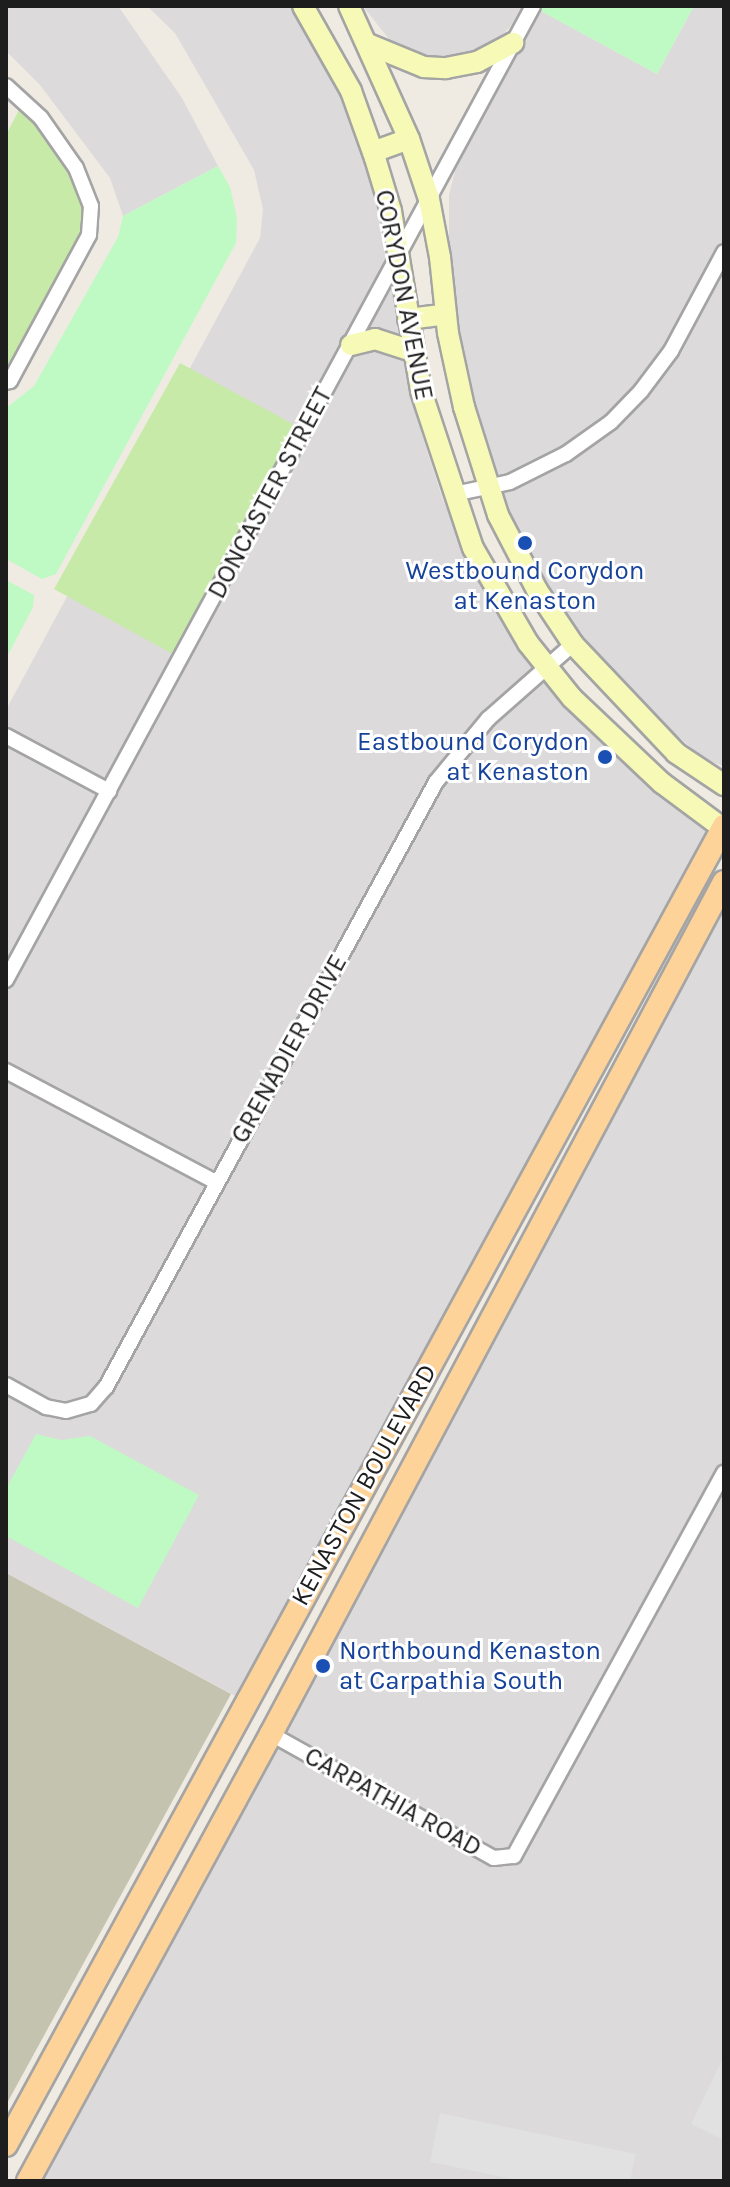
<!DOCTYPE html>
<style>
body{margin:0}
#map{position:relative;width:730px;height:2187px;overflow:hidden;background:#efebe3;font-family:Karla,sans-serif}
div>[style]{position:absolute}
.residential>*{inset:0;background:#dcdada}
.construction>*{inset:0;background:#c3c3af}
.grass>*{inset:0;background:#c8eaa8}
.park>*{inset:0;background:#bffac4}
.parking>*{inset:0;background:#e1e1e1}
.roads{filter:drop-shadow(2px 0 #a4a4a4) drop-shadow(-2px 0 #a4a4a4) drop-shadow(0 2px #a4a4a4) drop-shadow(0 -2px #a4a4a4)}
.minor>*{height:14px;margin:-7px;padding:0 7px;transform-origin:7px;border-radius:7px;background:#fff}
.secondary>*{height:20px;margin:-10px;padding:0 10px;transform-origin:10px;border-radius:10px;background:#f6fab6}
.primary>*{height:22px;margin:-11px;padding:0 11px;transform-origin:11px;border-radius:11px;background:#fdd39a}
.dots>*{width:22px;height:22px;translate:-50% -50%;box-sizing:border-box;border:4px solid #fff;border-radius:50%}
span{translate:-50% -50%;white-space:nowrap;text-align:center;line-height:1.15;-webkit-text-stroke:6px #fff;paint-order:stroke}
.street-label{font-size:26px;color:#1d1d1d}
.transit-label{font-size:26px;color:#164399}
.right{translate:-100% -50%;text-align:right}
.left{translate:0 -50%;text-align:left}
.frame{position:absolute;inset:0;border:8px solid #1d1d1d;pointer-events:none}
</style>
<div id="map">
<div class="residential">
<div style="clip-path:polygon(8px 6px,118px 6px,182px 98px,218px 166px,123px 216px,110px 178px,40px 85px,6px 51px)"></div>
<div style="clip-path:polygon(147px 6px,296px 6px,327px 58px,362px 137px,384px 209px,421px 432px,443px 500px,472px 566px,631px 767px,708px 831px,647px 951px,241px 1699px,6px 1573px,6px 710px,260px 238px,263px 209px,254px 170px,175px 33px)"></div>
<div style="clip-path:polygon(363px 6px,522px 6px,510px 27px,491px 46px,467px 58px,441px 62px,415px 56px,392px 43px)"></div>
<div style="clip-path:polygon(694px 6px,724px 6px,723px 766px,703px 758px,657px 718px,573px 625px,547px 584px,503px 498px,477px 424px,458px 334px,449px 244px,449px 195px,456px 167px,541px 11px,657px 74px)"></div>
<div style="clip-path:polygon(724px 911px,724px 2181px,28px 2181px,271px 1734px)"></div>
</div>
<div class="construction">
<div style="clip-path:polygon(6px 1573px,231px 1694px,6px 2105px)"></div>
</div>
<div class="grass">
<div style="clip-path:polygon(23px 102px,41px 118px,91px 206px,89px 235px,6px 382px,6px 135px)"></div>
<div style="clip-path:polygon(180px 363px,304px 430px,180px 658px,54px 589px)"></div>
</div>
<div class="park">
<div style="clip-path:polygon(544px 6px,694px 6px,657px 74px,541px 11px)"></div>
<div style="clip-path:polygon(218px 166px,230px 187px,237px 218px,236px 243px,56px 574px,42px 579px,6px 559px,6px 408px,34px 386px,118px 237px,123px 216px)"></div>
<div style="clip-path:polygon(6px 580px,34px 595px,33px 607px,6px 659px)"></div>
<div style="clip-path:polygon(36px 1434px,61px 1440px,90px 1436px,199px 1495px,138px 1608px,6px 1536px,6px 1489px)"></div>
</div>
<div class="parking">
<div style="clip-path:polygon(724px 2056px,724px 2140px,691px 2124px)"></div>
<div style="clip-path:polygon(440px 2113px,636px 2154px,630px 2181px,522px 2181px,430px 2162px)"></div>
</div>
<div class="roads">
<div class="minor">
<div style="left:6px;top:86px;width:47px;rotate:42.4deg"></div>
<div style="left:41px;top:118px;width:61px;rotate:55deg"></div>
<div style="left:76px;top:168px;width:41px;rotate:68.5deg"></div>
<div style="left:91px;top:206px;width:29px;rotate:94deg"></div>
<div style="left:89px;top:235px;width:166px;rotate:118.4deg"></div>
<div style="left:10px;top:381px;width:4px;rotate:166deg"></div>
<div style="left:454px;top:494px;width:57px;rotate:-12.1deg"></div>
<div style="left:510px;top:482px;width:63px;rotate:-26.6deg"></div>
<div style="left:566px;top:454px;width:55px;rotate:-35.4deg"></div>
<div style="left:611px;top:422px;width:43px;rotate:-45.9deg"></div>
<div style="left:641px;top:391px;width:50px;rotate:-53.1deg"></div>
<div style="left:671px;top:351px;width:112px;rotate:-61.8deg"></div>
<div style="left:6px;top:736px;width:117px;rotate:28.1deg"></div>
<div style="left:6px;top:980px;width:1107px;rotate:-61.58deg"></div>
<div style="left:6px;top:1071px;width:238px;rotate:27.9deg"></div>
<div style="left:6px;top:1385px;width:46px;rotate:28.8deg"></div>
<div style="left:46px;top:1407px;width:20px;rotate:11deg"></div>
<div style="left:66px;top:1411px;width:26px;rotate:-16deg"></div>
<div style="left:91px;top:1404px;width:23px;rotate:-49deg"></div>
<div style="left:106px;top:1387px;width:689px;rotate:-61.39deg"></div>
<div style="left:436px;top:782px;width:82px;rotate:-50.5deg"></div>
<div style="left:488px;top:719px;width:113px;rotate:-41.4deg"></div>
<div style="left:271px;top:1734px;width:255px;rotate:29.1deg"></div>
<div style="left:494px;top:1858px;width:20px;rotate:-6deg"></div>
<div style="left:514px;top:1856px;width:437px;rotate:-61.3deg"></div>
</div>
<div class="secondary">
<div style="left:303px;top:6px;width:98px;rotate:60.5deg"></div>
<div style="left:351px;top:91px;width:71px;rotate:70.3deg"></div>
<div style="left:375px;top:158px;width:55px;rotate:73.2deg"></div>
<div style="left:391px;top:211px;width:182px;rotate:80.5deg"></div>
<div style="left:421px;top:391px;width:165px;rotate:71.7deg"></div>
<div style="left:473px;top:548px;width:110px;rotate:59.9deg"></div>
<div style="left:528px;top:643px;width:70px;rotate:51.3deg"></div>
<div style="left:572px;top:698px;width:124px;rotate:43.4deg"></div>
<div style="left:662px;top:783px;width:77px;rotate:36.6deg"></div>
<div style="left:349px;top:6px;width:146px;rotate:65.7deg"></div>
<div style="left:409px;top:139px;width:63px;rotate:71.6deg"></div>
<div style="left:429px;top:199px;width:59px;rotate:79.3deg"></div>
<div style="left:440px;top:257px;width:76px;rotate:84deg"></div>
<div style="left:448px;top:333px;width:76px;rotate:77.8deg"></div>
<div style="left:464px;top:407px;width:113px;rotate:72.5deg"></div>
<div style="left:498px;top:515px;width:85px;rotate:62.5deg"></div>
<div style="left:537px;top:590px;width:65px;rotate:56.3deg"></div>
<div style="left:573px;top:644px;width:150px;rotate:46.6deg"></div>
<div style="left:676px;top:753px;width:58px;rotate:33.7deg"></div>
<div style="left:368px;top:44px;width:61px;rotate:22.3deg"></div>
<div style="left:424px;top:67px;width:22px;rotate:3deg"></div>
<div style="left:446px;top:68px;width:32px;rotate:-11deg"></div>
<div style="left:477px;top:62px;width:41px;rotate:-27.8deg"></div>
<div style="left:373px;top:152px;width:38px;rotate:-20deg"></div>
<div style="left:408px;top:319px;width:38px;rotate:-7deg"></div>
<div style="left:351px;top:345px;width:25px;rotate:-14deg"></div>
<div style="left:375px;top:339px;width:39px;rotate:18deg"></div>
</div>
<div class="primary">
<div style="left:6px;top:2145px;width:1502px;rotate:-61.44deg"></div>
<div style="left:28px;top:2181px;width:509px;rotate:-61.47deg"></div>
<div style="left:271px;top:1734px;width:965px;rotate:-62deg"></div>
</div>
</div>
<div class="dots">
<div style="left:525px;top:543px;background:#1a4fb4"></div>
<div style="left:605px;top:757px;background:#1a4fb4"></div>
<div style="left:323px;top:1666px;background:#1a4fb4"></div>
</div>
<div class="street-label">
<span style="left:404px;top:295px;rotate:79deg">CORYDON AVENUE</span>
<span style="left:270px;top:493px;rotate:-62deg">DONCASTER STREET</span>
<span style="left:289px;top:1049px;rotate:-61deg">GRENADIER DRIVE</span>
<span style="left:364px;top:1485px;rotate:-61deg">KENASTON BOULEVARD</span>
<span style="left:393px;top:1802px;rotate:29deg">CARPATHIA ROAD</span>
</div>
<div class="transit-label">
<span style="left:525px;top:586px">Westbound Corydon<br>at Kenaston</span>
<span class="right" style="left:589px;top:757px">Eastbound Corydon<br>at Kenaston</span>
<span class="left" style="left:339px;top:1666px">Northbound Kenaston<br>at Carpathia South</span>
</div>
<div class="frame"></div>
</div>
